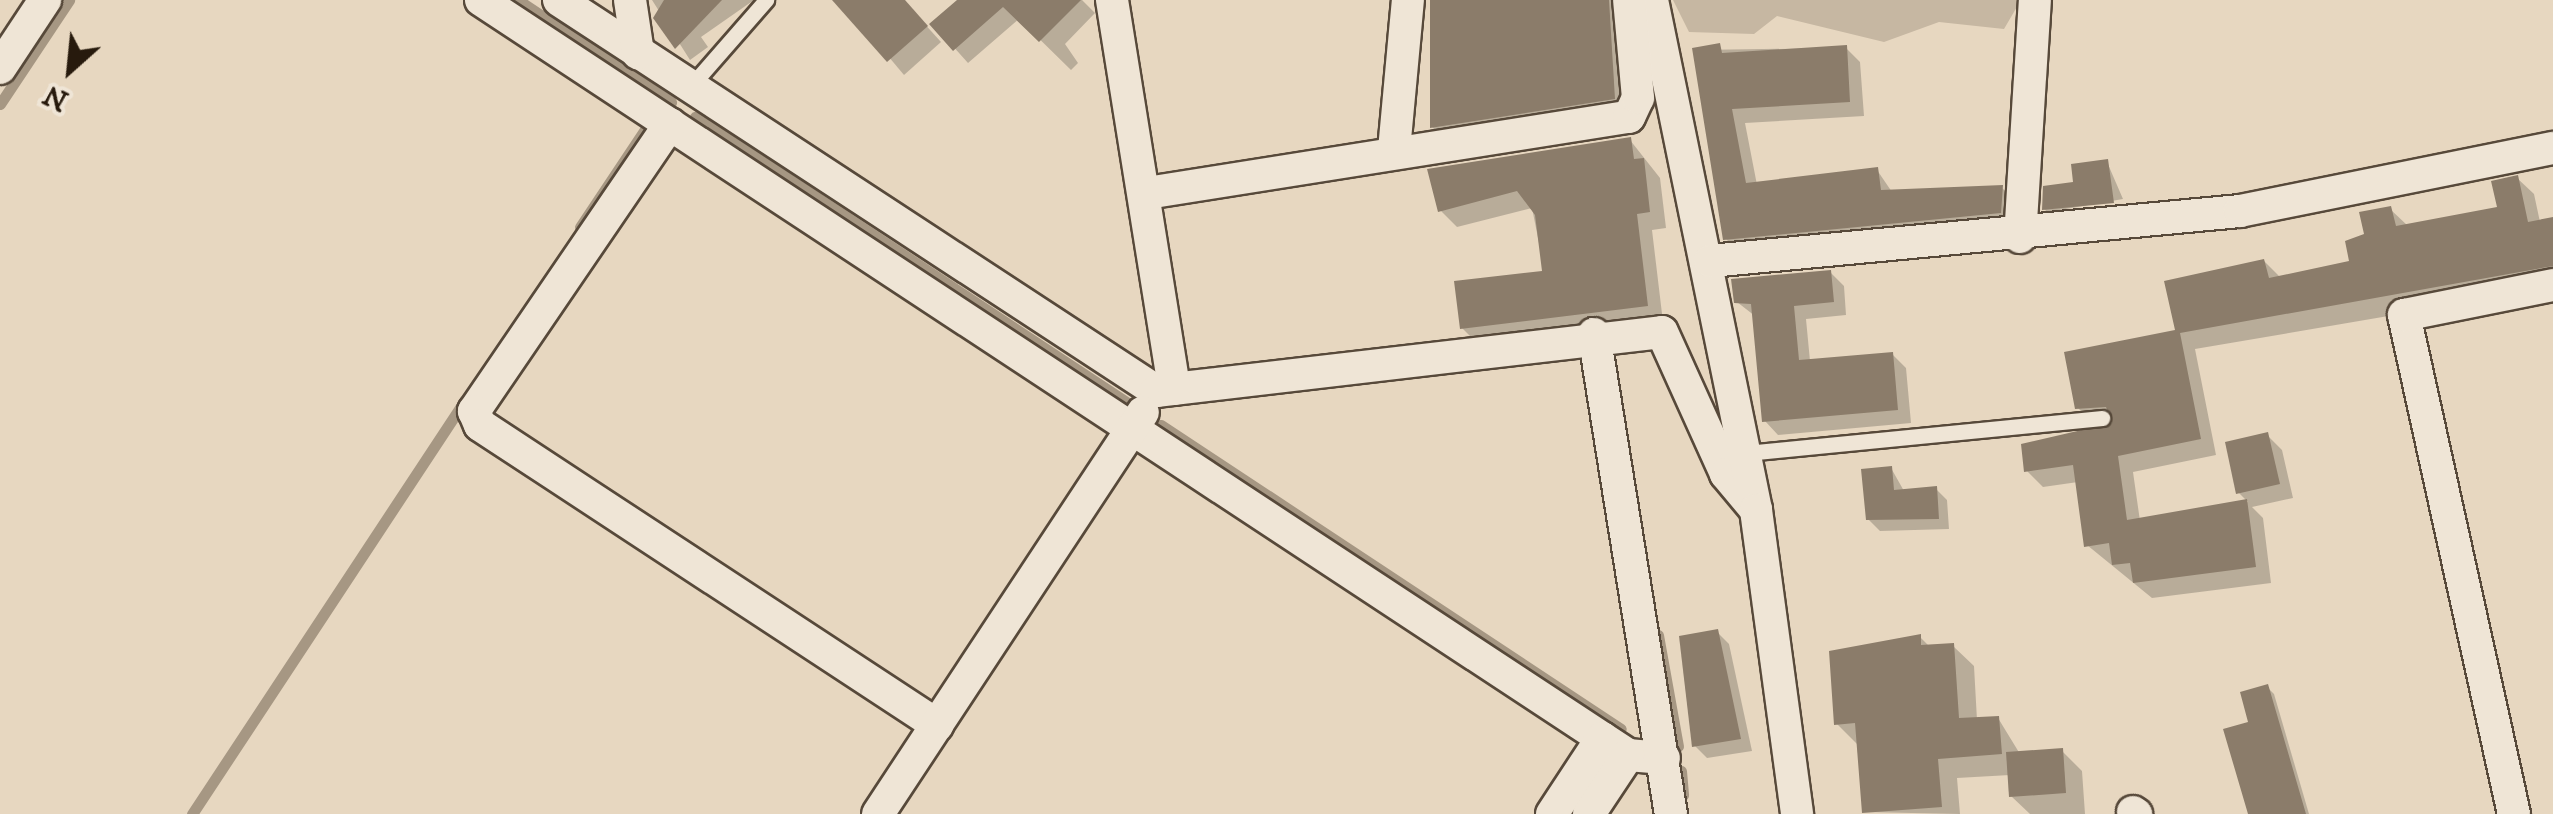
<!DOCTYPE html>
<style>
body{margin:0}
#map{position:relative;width:2553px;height:814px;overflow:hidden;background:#e7d7c0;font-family:"IM FELL DW Pica",serif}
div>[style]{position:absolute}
.green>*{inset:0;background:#c6b7a2}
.shadow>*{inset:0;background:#0003}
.stream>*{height:11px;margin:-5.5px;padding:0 5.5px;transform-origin:5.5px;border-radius:5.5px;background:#a69783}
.building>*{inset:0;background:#8b7c6a}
.roads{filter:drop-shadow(2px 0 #57493a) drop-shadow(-2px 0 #57493a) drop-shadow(0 2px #57493a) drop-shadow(0 -2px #57493a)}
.lane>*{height:15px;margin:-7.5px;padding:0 7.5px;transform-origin:7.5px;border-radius:7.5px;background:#efe5d6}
.street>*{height:32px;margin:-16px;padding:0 16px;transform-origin:16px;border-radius:16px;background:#efe5d6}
span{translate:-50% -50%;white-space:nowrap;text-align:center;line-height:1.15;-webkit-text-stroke:10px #efe5d6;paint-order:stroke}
.north{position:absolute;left:20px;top:20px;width:100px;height:100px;-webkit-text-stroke:8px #efe5d6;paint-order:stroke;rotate:207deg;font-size:28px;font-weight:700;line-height:40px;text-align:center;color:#271a0d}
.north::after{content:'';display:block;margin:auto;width:35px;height:45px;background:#271a0d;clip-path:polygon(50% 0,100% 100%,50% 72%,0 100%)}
</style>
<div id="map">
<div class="green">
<div style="clip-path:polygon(1673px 0,2021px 0,2004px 29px,1939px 22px,1884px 42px,1777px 16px,1754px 34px,1689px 32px)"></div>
</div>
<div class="shadow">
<div style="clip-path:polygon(652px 0,754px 0,701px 37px,708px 47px,690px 60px)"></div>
<div style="clip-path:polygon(841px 0,903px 0,941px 42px,904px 75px)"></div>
<div style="clip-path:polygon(961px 0,1082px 0,1095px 13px,1065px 44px,1078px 63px,1071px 70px,1019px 19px,968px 63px,933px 24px)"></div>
<div style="clip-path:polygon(1436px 0,1630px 0,1638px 122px,1456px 151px,1432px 127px)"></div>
<div style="clip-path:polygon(1846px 48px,1860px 62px,1864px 116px,1745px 123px,1757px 185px,1877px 170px,1892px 192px,2002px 188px,2017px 202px,2015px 227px,1740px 253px,1725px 238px,1695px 50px)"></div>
<div style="clip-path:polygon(1630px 140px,1660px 178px,1666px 228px,1652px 230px,1663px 322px,1479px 345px,1462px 328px,1545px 273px,1532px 208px,1457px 227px,1440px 210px)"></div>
<div style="clip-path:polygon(2107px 162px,2123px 199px,2054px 211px,2123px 204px,2125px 215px,2057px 221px,2044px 209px)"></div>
<div style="clip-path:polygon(2517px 178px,2534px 194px,2540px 222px,2553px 219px,2553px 288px,2195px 349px,2216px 455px,2133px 472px,2140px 521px,2248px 502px,2238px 492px,2267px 435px,2282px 450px,2293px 498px,2252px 507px,2263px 518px,2271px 583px,2152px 598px,2087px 545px,2078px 482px,2043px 487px,2027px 471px,2115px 423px,2094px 424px,2078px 408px,2264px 261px,2281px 278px,2352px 263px,2390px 209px,2408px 226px,2500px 209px)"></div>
<div style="clip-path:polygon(1830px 272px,1844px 286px,1846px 315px,1806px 319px,1810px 361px,1892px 354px,1906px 368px,1911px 423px,1778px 435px,1765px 421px,1755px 316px,1737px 302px)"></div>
<div style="clip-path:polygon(1891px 468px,1904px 491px,1936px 489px,1947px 500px,1949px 529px,1880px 531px,1868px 519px)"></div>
<div style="clip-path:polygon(1717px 632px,1729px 644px,1752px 751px,1707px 758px,1695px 746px)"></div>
<div style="clip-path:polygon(1920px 637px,1930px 647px,1953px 646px,1974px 666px,1977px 720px,1998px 718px,2020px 754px,2062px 751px,2082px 771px,2085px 814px,2030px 814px,2011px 796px,2010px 775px,1957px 778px,1960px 814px,1864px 812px,1857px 744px,1836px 723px)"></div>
<div style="clip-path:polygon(2267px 687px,2274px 694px,2309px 814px,2250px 814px,2251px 723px)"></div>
</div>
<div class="stream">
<div style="left:518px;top:0;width:184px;rotate:33.7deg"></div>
<div style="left:0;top:104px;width:125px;rotate:-56.4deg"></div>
<div style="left:695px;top:117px;width:523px;rotate:33.45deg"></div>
<div style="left:580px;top:227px;width:123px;rotate:-56.3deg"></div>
<div style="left:1161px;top:425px;width:551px;rotate:33.46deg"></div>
<div style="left:1658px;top:635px;width:113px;rotate:79.8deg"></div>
<div style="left:1681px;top:771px;width:24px;rotate:85deg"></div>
<div style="left:192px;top:814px;width:496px;rotate:-56.6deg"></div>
</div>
<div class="building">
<div style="clip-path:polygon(664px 0,722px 0,675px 49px,653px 18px)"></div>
<div style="clip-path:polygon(832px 0,905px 0,928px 26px,887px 62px)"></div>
<div style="clip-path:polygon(957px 0,1081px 0,1039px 42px,1003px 7px,953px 51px,929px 24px)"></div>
<div style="clip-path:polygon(1430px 0,1609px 0,1615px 99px,1430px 128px)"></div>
<div style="clip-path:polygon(1720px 43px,1722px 53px,1847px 45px,1850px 102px,1732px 109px,1746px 183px,1878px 167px,1881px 190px,2003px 185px,2001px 213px,1723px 240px,1692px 48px)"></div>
<div style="clip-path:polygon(1631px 137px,1634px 159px,1644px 158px,1650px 212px,1637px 214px,1648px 306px,1460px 329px,1454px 281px,1542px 271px,1535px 215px,1517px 191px,1438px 212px,1427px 169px)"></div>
<div style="clip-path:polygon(2108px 159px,2114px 203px,2042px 210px,2043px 186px,2073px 182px,2071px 164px)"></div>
<div style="clip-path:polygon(2518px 175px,2528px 222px,2553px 217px,2553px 266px,2180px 333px,2201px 439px,2118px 456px,2127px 520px,2247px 499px,2256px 567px,2133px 583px,2130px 563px,2112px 565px,2109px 543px,2084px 547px,2073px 465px,2024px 472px,2021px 444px,2112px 423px,2106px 407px,2075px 409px,2064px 352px,2175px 330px,2164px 281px,2264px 259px,2269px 278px,2349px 261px,2345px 241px,2364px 234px,2359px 212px,2391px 206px,2396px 226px,2497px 207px,2491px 181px)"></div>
<div style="clip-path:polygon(1831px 270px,1834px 302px,1794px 306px,1799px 360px,1893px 352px,1898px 410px,1762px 422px,1751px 304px,1734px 303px,1731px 279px)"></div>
<div style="clip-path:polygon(2268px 432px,2280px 484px,2236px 494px,2225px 442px)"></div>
<div style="clip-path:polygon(1892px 466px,1894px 490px,1937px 486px,1939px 519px,1866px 520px,1861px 469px)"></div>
<div style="clip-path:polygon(1718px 629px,1741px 739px,1692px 747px,1679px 636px)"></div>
<div style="clip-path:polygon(1921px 634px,1921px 645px,1954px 643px,1959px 718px,1999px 716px,2002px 754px,1938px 759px,1942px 807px,1862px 813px,1855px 723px,1834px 725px,1829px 651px)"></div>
<div style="clip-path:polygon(2268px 684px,2306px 814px,2248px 814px,2223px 729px,2248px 722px,2240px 692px)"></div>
<div style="clip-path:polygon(2063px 748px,2066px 793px,2009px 797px,2006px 752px)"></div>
</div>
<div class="roads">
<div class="lane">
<div style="left:690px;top:87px;width:116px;rotate:-48.9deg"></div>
<div style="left:1746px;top:453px;width:358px;rotate:-5.6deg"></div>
</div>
<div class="street">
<div style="left:481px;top:0;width:1342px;rotate:33.36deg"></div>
<div style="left:1602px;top:738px;width:31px;rotate:33deg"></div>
<div style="left:1628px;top:755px;width:36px;rotate:5deg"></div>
<div style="left:559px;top:0;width:714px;rotate:33.22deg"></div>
<div style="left:1156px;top:391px;width:509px;rotate:-6.65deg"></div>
<div style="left:1662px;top:332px;width:156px;rotate:65.7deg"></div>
<div style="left:1726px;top:474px;width:47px;rotate:50.2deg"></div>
<div style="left:630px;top:0;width:54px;rotate:81.4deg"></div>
<div style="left:1112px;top:0;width:394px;rotate:80.9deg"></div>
<div style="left:1652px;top:0;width:520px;rotate:78.47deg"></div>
<div style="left:1756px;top:510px;width:307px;rotate:82.3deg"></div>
<div style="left:0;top:68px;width:82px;rotate:-56.5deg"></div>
<div style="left:670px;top:124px;width:348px;rotate:124.3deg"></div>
<div style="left:474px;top:411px;width:15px;rotate:67deg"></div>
<div style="left:480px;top:425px;width:547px;rotate:33.28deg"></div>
<div style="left:1394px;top:150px;width:151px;rotate:-84.7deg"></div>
<div style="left:1147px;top:193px;width:488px;rotate:-9deg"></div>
<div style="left:1629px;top:117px;width:21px;rotate:-65deg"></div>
<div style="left:1638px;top:98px;width:98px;rotate:-95.2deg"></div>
<div style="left:2020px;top:237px;width:237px;rotate:-86.4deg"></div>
<div style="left:1710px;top:261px;width:532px;rotate:-5.39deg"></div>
<div style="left:2240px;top:211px;width:319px;rotate:-11.4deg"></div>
<div style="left:1594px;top:334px;width:486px;rotate:80.9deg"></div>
<div style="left:2133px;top:812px;width:4px;rotate:34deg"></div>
<div style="left:878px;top:814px;width:481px;rotate:-56.6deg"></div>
<div style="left:1552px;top:814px;width:91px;rotate:-56.7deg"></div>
<div style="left:1589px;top:814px;width:71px;rotate:-56.5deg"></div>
<div style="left:2514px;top:814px;width:511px;rotate:-102.43deg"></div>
<div style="left:2404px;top:315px;width:152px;rotate:-11.4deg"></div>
</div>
</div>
<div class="north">N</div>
</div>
